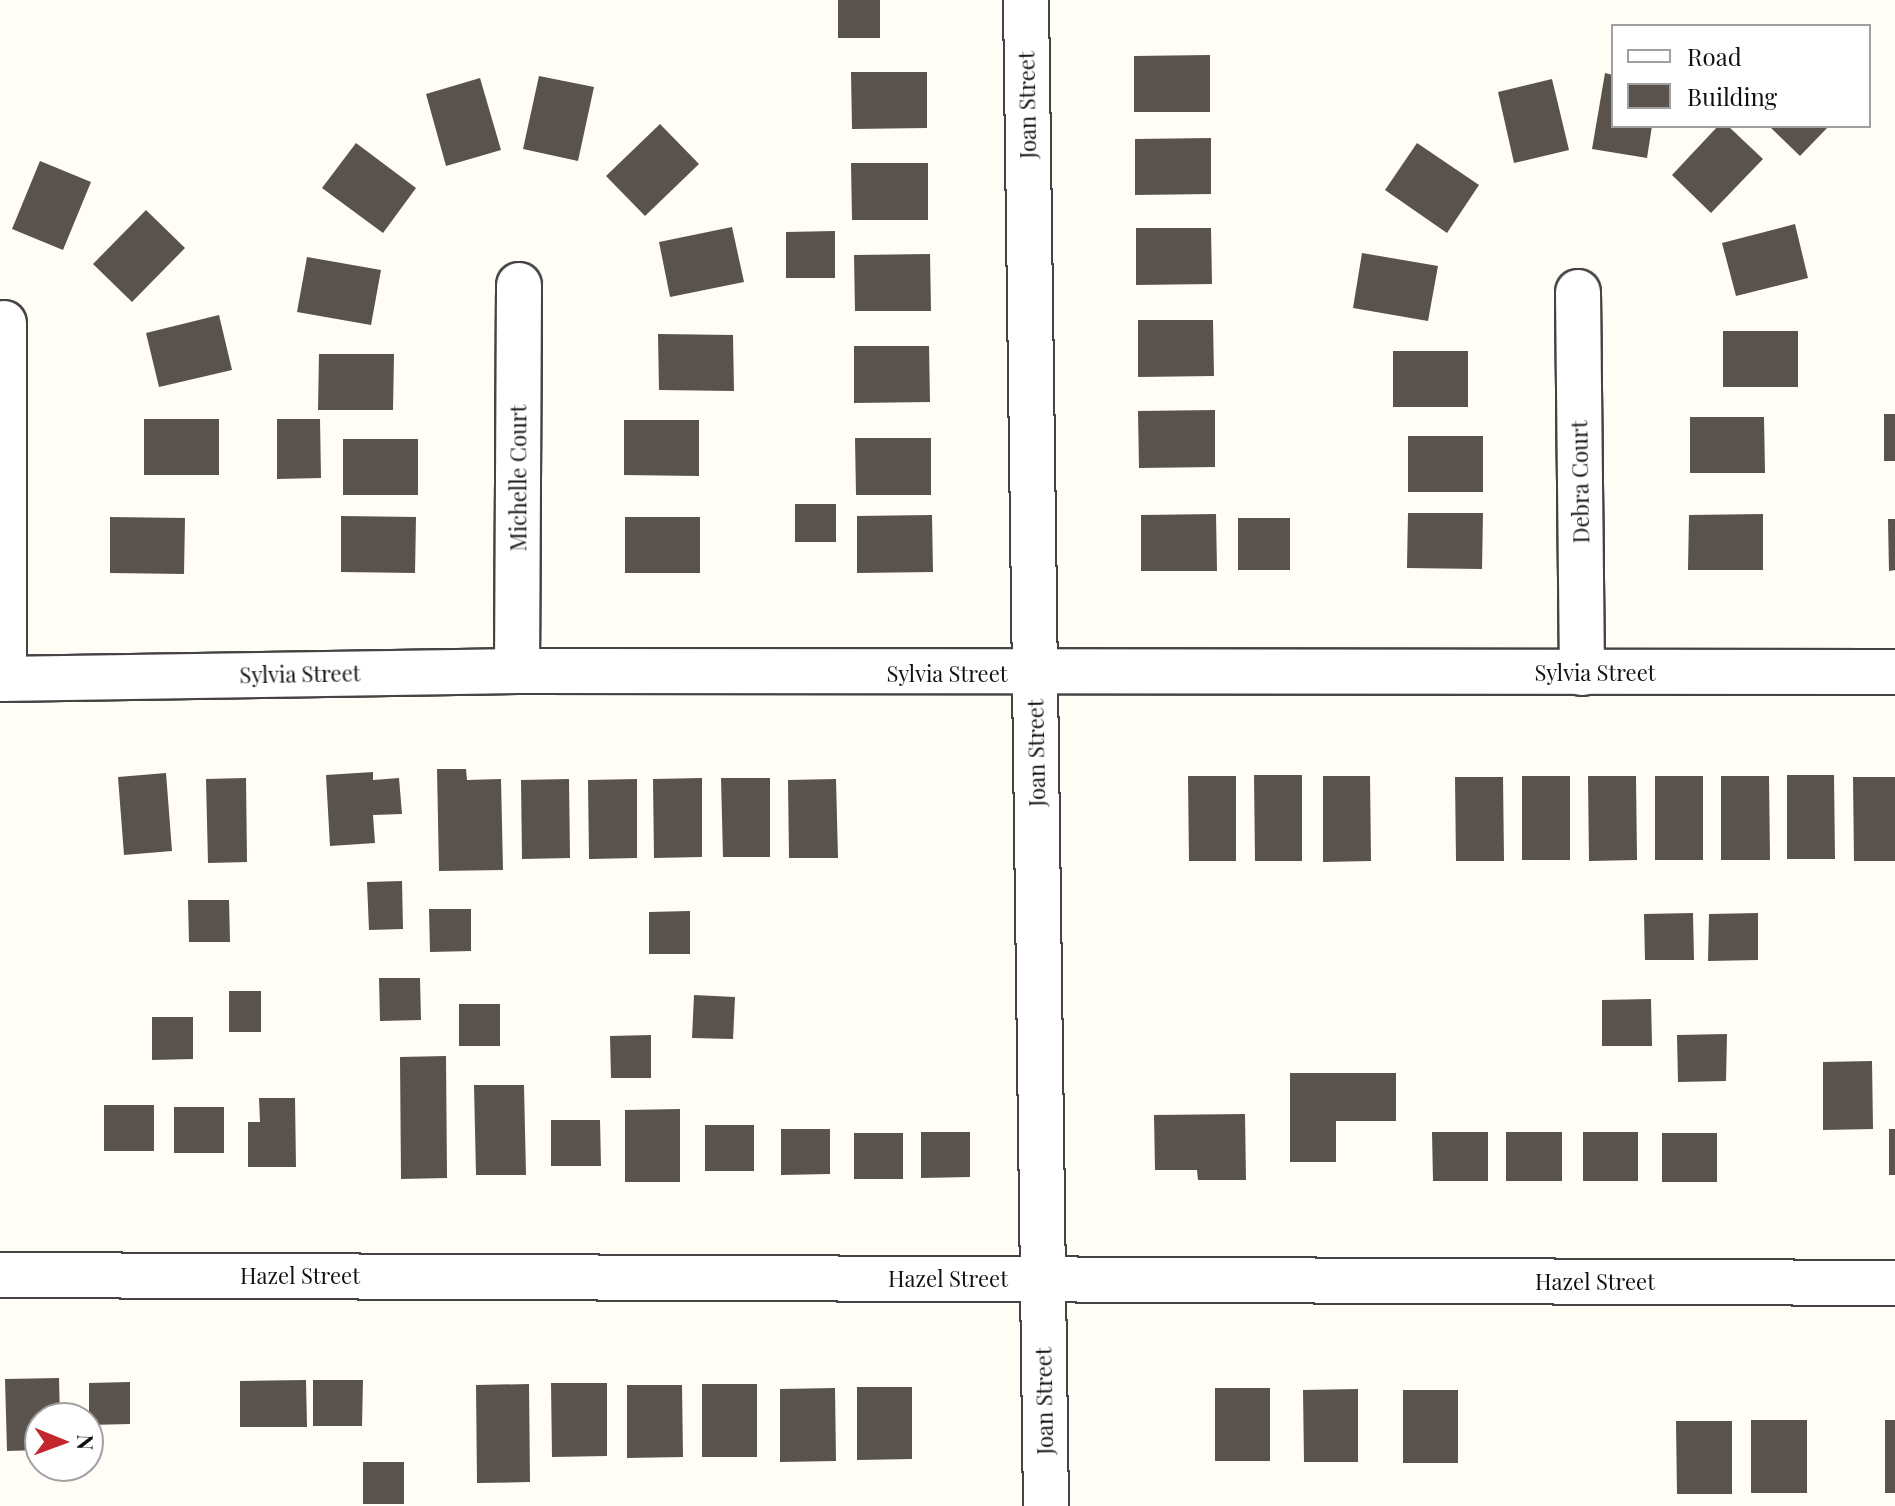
<!DOCTYPE html>
<style>
body{margin:0}
#map{position:relative;width:1895px;height:1506px;overflow:hidden;background:#fffdf5;font-family:"Playfair Display",serif}
div>[style]{position:absolute}
.building>*{inset:0;background:#5a524d}
.roads{filter:drop-shadow(2px 0 #444) drop-shadow(-2px 0 #444) drop-shadow(0 2px #444) drop-shadow(0 -2px #444)}
.minor>*{height:44px;margin:-22px;padding:0 22px;transform-origin:22px;border-radius:22px;background:#fff}
span{translate:-50% -50%;white-space:nowrap;text-align:center;line-height:1.15;-webkit-text-stroke:8px #fff;paint-order:stroke}
.street-label{font-size:22px;color:#111}
.legend{position:absolute;left:1611px;top:24px;width:260px;height:104px;box-sizing:border-box;background:#fff;border:2px solid #a0a0a0;margin:0;padding:10px 14px;list-style:none;font-size:24px;color:#111}
.legend li{display:flex;align-items:center;gap:16px;height:40px}
.legend b{width:40px;border:2px solid #a0a0a0}
.north{position:absolute;left:24px;top:1402px;width:80px;height:80px;box-sizing:border-box;background:#fff;border:2px solid #a0a0a0;border-radius:50%;rotate:91deg;font-size:22px;font-weight:700;line-height:32px;text-align:center;color:#111}
.north::after{content:'';display:block;margin:auto;width:28px;height:36px;background:#c4262e;clip-path:polygon(50% 0,100% 100%,50% 72%,0 100%)}
</style>
<div id="map">
<div class="building">
<div style="clip-path:polygon(838px 0,880px 0,880px 38px,838px 38px)"></div>
<div style="clip-path:polygon(1210px 55px,1210px 112px,1134px 112px,1134px 56px)"></div>
<div style="clip-path:polygon(851px 72px,927px 72px,927px 128px,852px 129px)"></div>
<div style="clip-path:polygon(1605px 73px,1613px 75px,1613px 126px,1652px 126px,1647px 158px,1592px 149px)"></div>
<div style="clip-path:polygon(539px 76px,594px 87px,578px 161px,523px 149px)"></div>
<div style="clip-path:polygon(480px 78px,501px 150px,446px 166px,426px 94px)"></div>
<div style="clip-path:polygon(1552px 79px,1569px 150px,1514px 163px,1498px 92px)"></div>
<div style="clip-path:polygon(660px 124px,699px 164px,645px 216px,606px 176px)"></div>
<div style="clip-path:polygon(1718px 126px,1728px 126px,1763px 159px,1711px 213px,1672px 175px)"></div>
<div style="clip-path:polygon(1769px 126px,1826px 126px,1828px 127px,1800px 156px)"></div>
<div style="clip-path:polygon(1211px 138px,1211px 194px,1135px 195px,1135px 139px)"></div>
<div style="clip-path:polygon(356px 143px,416px 188px,383px 233px,322px 188px)"></div>
<div style="clip-path:polygon(1417px 143px,1479px 185px,1447px 233px,1385px 190px)"></div>
<div style="clip-path:polygon(40px 161px,91px 182px,63px 250px,12px 229px)"></div>
<div style="clip-path:polygon(851px 163px,928px 163px,928px 220px,852px 220px)"></div>
<div style="clip-path:polygon(146px 210px,185px 248px,132px 302px,93px 264px)"></div>
<div style="clip-path:polygon(1795px 224px,1808px 278px,1736px 296px,1722px 243px)"></div>
<div style="clip-path:polygon(732px 227px,744px 282px,670px 297px,659px 242px)"></div>
<div style="clip-path:polygon(1136px 228px,1211px 228px,1212px 284px,1136px 285px)"></div>
<div style="clip-path:polygon(835px 231px,835px 278px,786px 278px,786px 232px)"></div>
<div style="clip-path:polygon(1362px 253px,1438px 266px,1428px 321px,1353px 308px)"></div>
<div style="clip-path:polygon(930px 254px,931px 311px,855px 311px,854px 255px)"></div>
<div style="clip-path:polygon(307px 257px,381px 270px,371px 325px,297px 312px)"></div>
<div style="clip-path:polygon(219px 315px,232px 370px,159px 387px,146px 333px)"></div>
<div style="clip-path:polygon(1138px 320px,1213px 320px,1214px 376px,1138px 377px)"></div>
<div style="clip-path:polygon(1723px 331px,1798px 331px,1798px 387px,1723px 387px)"></div>
<div style="clip-path:polygon(658px 334px,733px 335px,734px 391px,659px 390px)"></div>
<div style="clip-path:polygon(854px 346px,929px 346px,930px 402px,854px 403px)"></div>
<div style="clip-path:polygon(1393px 351px,1468px 351px,1468px 407px,1393px 407px)"></div>
<div style="clip-path:polygon(319px 354px,394px 354px,393px 410px,318px 410px)"></div>
<div style="clip-path:polygon(1215px 410px,1215px 467px,1139px 468px,1138px 411px)"></div>
<div style="clip-path:polygon(1884px 414px,1895px 414px,1895px 461px,1884px 461px)"></div>
<div style="clip-path:polygon(1690px 417px,1764px 417px,1765px 473px,1690px 473px)"></div>
<div style="clip-path:polygon(144px 419px,219px 419px,219px 475px,144px 475px)"></div>
<div style="clip-path:polygon(277px 419px,320px 419px,321px 478px,277px 479px)"></div>
<div style="clip-path:polygon(624px 420px,699px 420px,699px 476px,624px 475px)"></div>
<div style="clip-path:polygon(1408px 436px,1483px 436px,1483px 492px,1408px 492px)"></div>
<div style="clip-path:polygon(855px 438px,931px 438px,931px 495px,856px 495px)"></div>
<div style="clip-path:polygon(343px 439px,418px 439px,418px 495px,343px 495px)"></div>
<div style="clip-path:polygon(795px 504px,836px 504px,836px 542px,795px 542px)"></div>
<div style="clip-path:polygon(1408px 513px,1483px 513px,1482px 569px,1407px 568px)"></div>
<div style="clip-path:polygon(1216px 514px,1217px 571px,1141px 571px,1141px 515px)"></div>
<div style="clip-path:polygon(1763px 514px,1763px 570px,1688px 570px,1689px 515px)"></div>
<div style="clip-path:polygon(932px 515px,933px 572px,857px 573px,857px 516px)"></div>
<div style="clip-path:polygon(341px 516px,416px 517px,415px 573px,341px 572px)"></div>
<div style="clip-path:polygon(110px 517px,185px 518px,184px 574px,110px 573px)"></div>
<div style="clip-path:polygon(625px 517px,700px 517px,700px 573px,625px 573px)"></div>
<div style="clip-path:polygon(1238px 518px,1290px 518px,1290px 570px,1238px 570px)"></div>
<div style="clip-path:polygon(1888px 519px,1895px 519px,1895px 570px,1889px 571px)"></div>
<div style="clip-path:polygon(437px 769px,466px 769px,467px 780px,501px 779px,503px 870px,439px 871px)"></div>
<div style="clip-path:polygon(373px 772px,373px 780px,399px 778px,402px 814px,373px 815px,375px 843px,330px 846px,326px 775px)"></div>
<div style="clip-path:polygon(166px 773px,172px 851px,124px 855px,118px 777px)"></div>
<div style="clip-path:polygon(1254px 775px,1302px 775px,1302px 861px,1255px 861px)"></div>
<div style="clip-path:polygon(1787px 775px,1834px 775px,1835px 859px,1787px 859px)"></div>
<div style="clip-path:polygon(1188px 776px,1236px 776px,1236px 861px,1189px 861px)"></div>
<div style="clip-path:polygon(1323px 776px,1370px 776px,1371px 861px,1323px 862px)"></div>
<div style="clip-path:polygon(1522px 776px,1570px 776px,1570px 860px,1522px 860px)"></div>
<div style="clip-path:polygon(1588px 776px,1636px 776px,1637px 860px,1589px 861px)"></div>
<div style="clip-path:polygon(1655px 776px,1703px 776px,1703px 860px,1655px 860px)"></div>
<div style="clip-path:polygon(1721px 776px,1769px 776px,1770px 860px,1721px 860px)"></div>
<div style="clip-path:polygon(1455px 777px,1503px 777px,1504px 861px,1456px 861px)"></div>
<div style="clip-path:polygon(1853px 777px,1895px 777px,1895px 861px,1854px 861px)"></div>
<div style="clip-path:polygon(246px 778px,247px 862px,208px 863px,206px 779px)"></div>
<div style="clip-path:polygon(702px 778px,702px 857px,654px 858px,653px 779px)"></div>
<div style="clip-path:polygon(721px 778px,770px 778px,770px 857px,723px 857px)"></div>
<div style="clip-path:polygon(569px 779px,570px 858px,522px 859px,521px 780px)"></div>
<div style="clip-path:polygon(637px 779px,637px 858px,589px 859px,588px 780px)"></div>
<div style="clip-path:polygon(836px 779px,838px 858px,789px 858px,788px 780px)"></div>
<div style="clip-path:polygon(402px 881px,403px 929px,369px 930px,367px 882px)"></div>
<div style="clip-path:polygon(188px 900px,229px 900px,230px 942px,189px 942px)"></div>
<div style="clip-path:polygon(429px 909px,471px 909px,471px 951px,430px 952px)"></div>
<div style="clip-path:polygon(690px 911px,690px 954px,649px 954px,649px 912px)"></div>
<div style="clip-path:polygon(1693px 913px,1694px 960px,1645px 960px,1644px 914px)"></div>
<div style="clip-path:polygon(1758px 913px,1758px 960px,1708px 961px,1709px 914px)"></div>
<div style="clip-path:polygon(379px 978px,420px 978px,421px 1020px,380px 1021px)"></div>
<div style="clip-path:polygon(229px 991px,261px 991px,261px 1032px,229px 1032px)"></div>
<div style="clip-path:polygon(694px 995px,735px 997px,733px 1039px,692px 1038px)"></div>
<div style="clip-path:polygon(1651px 999px,1652px 1046px,1602px 1046px,1602px 1000px)"></div>
<div style="clip-path:polygon(459px 1004px,500px 1004px,500px 1046px,459px 1046px)"></div>
<div style="clip-path:polygon(152px 1017px,193px 1017px,193px 1059px,152px 1060px)"></div>
<div style="clip-path:polygon(1727px 1034px,1726px 1081px,1678px 1082px,1677px 1035px)"></div>
<div style="clip-path:polygon(651px 1035px,651px 1078px,611px 1078px,610px 1036px)"></div>
<div style="clip-path:polygon(446px 1056px,447px 1178px,401px 1179px,400px 1057px)"></div>
<div style="clip-path:polygon(1872px 1061px,1873px 1129px,1823px 1130px,1823px 1062px)"></div>
<div style="clip-path:polygon(1290px 1073px,1396px 1073px,1396px 1121px,1336px 1121px,1336px 1162px,1290px 1162px)"></div>
<div style="clip-path:polygon(474px 1085px,524px 1085px,526px 1175px,476px 1175px)"></div>
<div style="clip-path:polygon(259px 1098px,295px 1098px,296px 1167px,248px 1167px,248px 1122px,260px 1122px)"></div>
<div style="clip-path:polygon(104px 1105px,154px 1105px,154px 1151px,104px 1151px)"></div>
<div style="clip-path:polygon(174px 1107px,224px 1107px,224px 1153px,174px 1153px)"></div>
<div style="clip-path:polygon(680px 1109px,680px 1182px,625px 1182px,625px 1110px)"></div>
<div style="clip-path:polygon(1245px 1114px,1246px 1180px,1198px 1180px,1197px 1170px,1155px 1170px,1154px 1115px)"></div>
<div style="clip-path:polygon(551px 1120px,600px 1120px,601px 1166px,551px 1166px)"></div>
<div style="clip-path:polygon(705px 1125px,754px 1125px,754px 1171px,705px 1171px)"></div>
<div style="clip-path:polygon(781px 1129px,830px 1129px,830px 1174px,781px 1175px)"></div>
<div style="clip-path:polygon(1889px 1129px,1895px 1129px,1895px 1175px,1889px 1175px)"></div>
<div style="clip-path:polygon(921px 1132px,970px 1132px,970px 1177px,921px 1178px)"></div>
<div style="clip-path:polygon(1432px 1132px,1488px 1132px,1488px 1181px,1433px 1181px)"></div>
<div style="clip-path:polygon(1506px 1132px,1562px 1132px,1562px 1181px,1506px 1181px)"></div>
<div style="clip-path:polygon(1583px 1132px,1638px 1132px,1638px 1181px,1583px 1181px)"></div>
<div style="clip-path:polygon(854px 1133px,903px 1133px,903px 1179px,854px 1179px)"></div>
<div style="clip-path:polygon(1662px 1133px,1717px 1133px,1717px 1182px,1662px 1182px)"></div>
<div style="clip-path:polygon(59px 1378px,60px 1418px,40px 1418px,40px 1450px,7px 1451px,5px 1379px)"></div>
<div style="clip-path:polygon(306px 1380px,307px 1427px,240px 1427px,240px 1381px)"></div>
<div style="clip-path:polygon(313px 1380px,363px 1380px,362px 1426px,313px 1426px)"></div>
<div style="clip-path:polygon(130px 1382px,130px 1424px,89px 1425px,89px 1383px)"></div>
<div style="clip-path:polygon(551px 1383px,607px 1383px,607px 1456px,552px 1457px)"></div>
<div style="clip-path:polygon(529px 1384px,530px 1482px,477px 1483px,476px 1385px)"></div>
<div style="clip-path:polygon(702px 1384px,757px 1384px,757px 1457px,702px 1457px)"></div>
<div style="clip-path:polygon(627px 1385px,682px 1385px,683px 1457px,627px 1458px)"></div>
<div style="clip-path:polygon(857px 1387px,912px 1387px,912px 1459px,857px 1460px)"></div>
<div style="clip-path:polygon(835px 1388px,836px 1461px,780px 1462px,780px 1389px)"></div>
<div style="clip-path:polygon(1215px 1388px,1270px 1388px,1270px 1461px,1215px 1461px)"></div>
<div style="clip-path:polygon(1358px 1389px,1358px 1462px,1304px 1462px,1303px 1390px)"></div>
<div style="clip-path:polygon(1403px 1390px,1458px 1390px,1458px 1463px,1403px 1463px)"></div>
<div style="clip-path:polygon(1751px 1420px,1807px 1420px,1807px 1493px,1751px 1493px)"></div>
<div style="clip-path:polygon(1885px 1420px,1895px 1420px,1895px 1493px,1885px 1493px)"></div>
<div style="clip-path:polygon(1676px 1421px,1732px 1421px,1732px 1494px,1677px 1494px)"></div>
<div style="clip-path:polygon(363px 1462px,404px 1462px,404px 1504px,363px 1504px)"></div>
</div>
<div class="roads">
<div class="minor">
<div style="left:1026px;top:0;width:1506px;rotate:89.24deg"></div>
<div style="left:1578px;top:292px;width:381px;rotate:89.4deg"></div>
<div style="left:517px;top:671px;width:386px;rotate:-89.7deg"></div>
<div style="left:0;top:679px;width:517px;rotate:-0.89deg"></div>
<div style="left:517px;top:671px;width:1378px;rotate:0.04deg"></div>
<div style="left:4px;top:679px;width:356px;rotate:-90deg"></div>
<div style="left:0;top:1275px;width:1895px;rotate:0.24deg"></div>
</div>
</div>
<div class="street-label">
<span style="left:1027px;top:105px;rotate:-91deg">Joan Street</span>
<span style="left:518px;top:478px;rotate:-90deg">Michelle Court</span>
<span style="left:1580px;top:482px;rotate:-91deg">Debra Court</span>
<span style="left:1595px;top:673px">Sylvia Street</span>
<span style="left:300px;top:674px;rotate:-1deg">Sylvia Street</span>
<span style="left:947px;top:674px">Sylvia Street</span>
<span style="left:1036px;top:753px;rotate:-91deg">Joan Street</span>
<span style="left:300px;top:1276px">Hazel Street</span>
<span style="left:948px;top:1279px">Hazel Street</span>
<span style="left:1595px;top:1282px">Hazel Street</span>
<span style="left:1044px;top:1401px;rotate:-91deg">Joan Street</span>
</div>
<ul class="legend">
<li><b style="height:10px;background:#fff"></b>Road</li>
<li><b style="height:22px;background:#5a524d"></b>Building</li>
</ul>
<div class="north">N</div>
</div>
